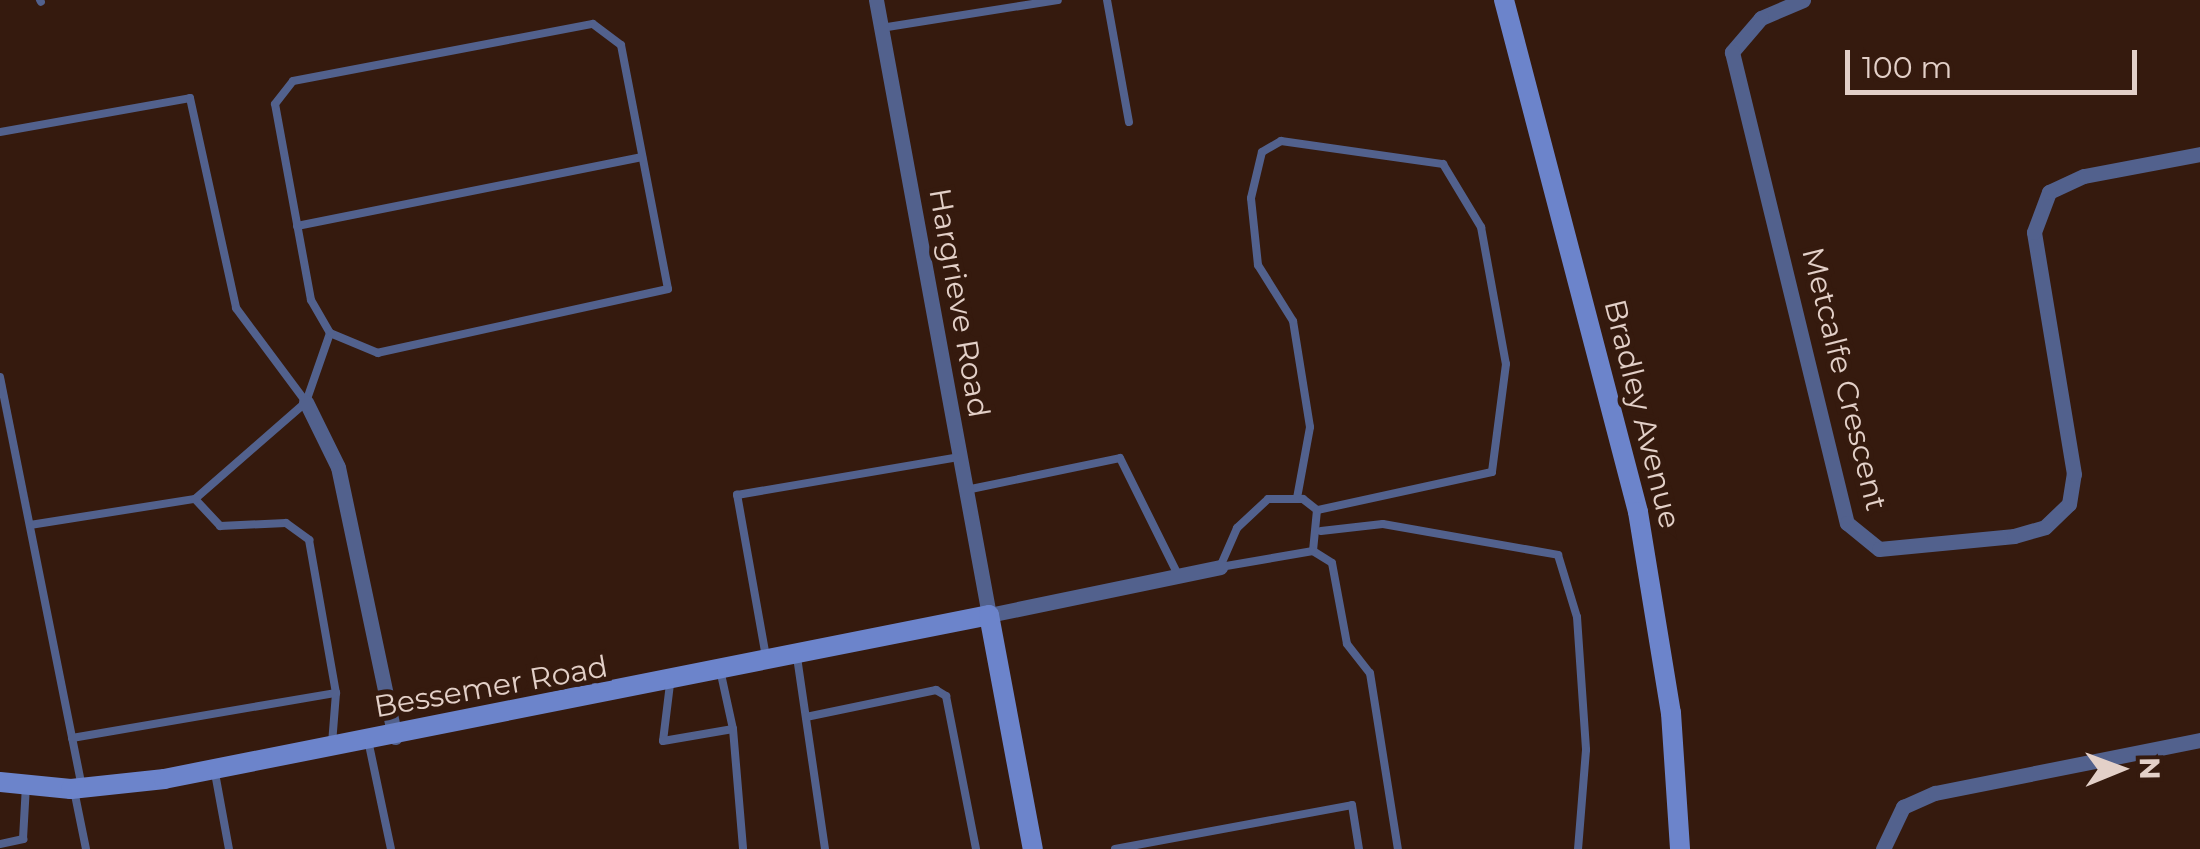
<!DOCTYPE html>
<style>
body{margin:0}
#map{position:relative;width:2200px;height:849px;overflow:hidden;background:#351a0e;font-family:Montserrat,sans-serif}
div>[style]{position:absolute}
.lane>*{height:8px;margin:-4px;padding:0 4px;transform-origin:4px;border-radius:4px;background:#52618d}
.street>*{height:15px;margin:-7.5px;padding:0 7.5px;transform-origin:7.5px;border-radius:7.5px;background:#52618d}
.secondary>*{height:20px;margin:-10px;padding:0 10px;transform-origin:10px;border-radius:10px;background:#6c84cb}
span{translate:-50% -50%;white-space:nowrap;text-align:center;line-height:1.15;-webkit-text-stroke:10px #351a0e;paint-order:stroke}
.street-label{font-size:30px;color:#e3d0c8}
.north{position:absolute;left:2070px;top:719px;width:100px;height:100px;-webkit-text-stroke:8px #351a0e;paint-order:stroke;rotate:89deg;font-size:28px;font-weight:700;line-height:40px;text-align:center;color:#e3d0c8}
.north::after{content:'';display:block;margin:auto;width:35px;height:45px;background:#e3d0c8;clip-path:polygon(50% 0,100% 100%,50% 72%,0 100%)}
.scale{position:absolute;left:1845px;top:50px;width:292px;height:45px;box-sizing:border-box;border:5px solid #e3d0c8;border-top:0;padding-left:12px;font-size:30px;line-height:35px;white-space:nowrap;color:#e3d0c8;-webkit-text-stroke:8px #351a0e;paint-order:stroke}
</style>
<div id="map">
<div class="lane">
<div style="left:40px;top:0;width:2px;rotate:63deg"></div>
<div style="left:1107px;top:0;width:124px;rotate:79.8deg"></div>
<div style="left:881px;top:28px;width:179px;rotate:-9deg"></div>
<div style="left:0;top:132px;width:193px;rotate:-10.1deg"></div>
<div style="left:190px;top:98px;width:215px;rotate:77.6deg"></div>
<div style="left:236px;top:308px;width:117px;rotate:53.3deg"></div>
<div style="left:297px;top:226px;width:352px;rotate:-11.3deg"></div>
<div style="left:0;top:377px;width:414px;rotate:78.7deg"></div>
<div style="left:966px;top:490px;width:157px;rotate:-11.7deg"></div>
<div style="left:1120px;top:458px;width:133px;rotate:63.6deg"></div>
<div style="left:1297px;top:498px;width:72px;rotate:-79.6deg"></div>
<div style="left:1310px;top:427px;width:107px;rotate:-99.1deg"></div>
<div style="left:1293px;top:321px;width:66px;rotate:-122deg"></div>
<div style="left:1258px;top:265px;width:67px;rotate:-96deg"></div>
<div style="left:1251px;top:198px;width:47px;rotate:-76.6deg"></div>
<div style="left:1262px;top:152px;width:22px;rotate:-30deg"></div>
<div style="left:1281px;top:141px;width:164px;rotate:8.1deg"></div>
<div style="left:1443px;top:164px;width:74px;rotate:58.9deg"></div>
<div style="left:1481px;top:227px;width:139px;rotate:79.7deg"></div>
<div style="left:1506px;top:364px;width:109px;rotate:97.4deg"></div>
<div style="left:1492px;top:472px;width:179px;rotate:167.7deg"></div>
<div style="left:195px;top:499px;width:37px;rotate:47deg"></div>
<div style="left:220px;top:526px;width:66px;rotate:-2.6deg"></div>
<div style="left:286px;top:523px;width:29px;rotate:36deg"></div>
<div style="left:309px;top:540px;width:155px;rotate:80deg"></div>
<div style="left:336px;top:693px;width:51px;rotate:94.5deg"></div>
<div style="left:1268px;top:499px;width:35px"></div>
<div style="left:1303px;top:499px;width:18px;rotate:38deg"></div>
<div style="left:1317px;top:510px;width:41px;rotate:95.6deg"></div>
<div style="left:1313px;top:551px;width:94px;rotate:170.2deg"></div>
<div style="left:1220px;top:567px;width:43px;rotate:-66.4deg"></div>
<div style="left:1237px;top:528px;width:42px;rotate:-43.1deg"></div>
<div style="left:30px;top:525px;width:167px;rotate:-9deg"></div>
<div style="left:195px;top:499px;width:147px;rotate:-41.1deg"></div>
<div style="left:306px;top:402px;width:73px;rotate:-70.8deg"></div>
<div style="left:330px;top:333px;width:38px;rotate:-120deg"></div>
<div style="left:311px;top:300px;width:199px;rotate:-100.4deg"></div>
<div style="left:275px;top:104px;width:29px;rotate:-52deg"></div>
<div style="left:293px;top:81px;width:305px;rotate:-10.8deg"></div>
<div style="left:593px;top:24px;width:35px;rotate:37deg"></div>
<div style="left:621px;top:45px;width:248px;rotate:79.1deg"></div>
<div style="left:668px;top:289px;width:297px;rotate:167.6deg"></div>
<div style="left:378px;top:353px;width:52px;rotate:-157.4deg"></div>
<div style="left:1321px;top:531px;width:62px;rotate:-6.4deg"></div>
<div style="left:1383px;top:524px;width:178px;rotate:10deg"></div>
<div style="left:1558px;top:555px;width:65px;rotate:73deg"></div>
<div style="left:1577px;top:617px;width:133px;rotate:86.1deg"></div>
<div style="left:1586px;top:750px;width:99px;rotate:94.6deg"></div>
<div style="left:1313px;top:551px;width:22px;rotate:32deg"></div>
<div style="left:1332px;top:563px;width:82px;rotate:79.5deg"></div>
<div style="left:1347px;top:644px;width:37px;rotate:52deg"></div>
<div style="left:1370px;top:673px;width:178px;rotate:81deg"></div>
<div style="left:766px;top:657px;width:165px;rotate:-100.1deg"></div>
<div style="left:737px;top:495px;width:226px;rotate:-9.7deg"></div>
<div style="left:797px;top:657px;width:194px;rotate:81.7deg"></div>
<div style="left:670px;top:684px;width:57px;rotate:97deg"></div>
<div style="left:663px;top:741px;width:71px;rotate:-9.7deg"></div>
<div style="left:733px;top:729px;width:56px;rotate:-102.3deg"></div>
<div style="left:806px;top:717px;width:133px;rotate:-11.7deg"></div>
<div style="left:936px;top:690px;width:12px;rotate:31deg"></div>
<div style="left:946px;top:696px;width:156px;rotate:78.9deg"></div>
<div style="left:733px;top:729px;width:120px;rotate:85.2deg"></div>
<div style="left:72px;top:738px;width:268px;rotate:-9.7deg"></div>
<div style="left:368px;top:740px;width:111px;rotate:78.1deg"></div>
<div style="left:215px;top:773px;width:77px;rotate:79.6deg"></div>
<div style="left:74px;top:790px;width:60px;rotate:78.5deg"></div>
<div style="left:0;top:844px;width:24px;rotate:-12deg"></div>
<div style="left:23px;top:839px;width:53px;rotate:-86.8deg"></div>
<div style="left:1115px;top:849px;width:241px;rotate:-10.5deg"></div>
<div style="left:1352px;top:805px;width:45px;rotate:81deg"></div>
</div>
<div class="street">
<div style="left:876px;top:0;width:625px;rotate:79.59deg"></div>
<div style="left:989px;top:615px;width:236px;rotate:-11.7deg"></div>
<div style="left:1803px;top:0;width:46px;rotate:156.8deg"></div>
<div style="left:1761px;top:18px;width:45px;rotate:130.5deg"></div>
<div style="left:1732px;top:52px;width:485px;rotate:76.3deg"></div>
<div style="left:1847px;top:523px;width:41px;rotate:39.1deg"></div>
<div style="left:1879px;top:549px;width:136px;rotate:-5.5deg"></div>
<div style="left:2014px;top:536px;width:32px;rotate:-16deg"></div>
<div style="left:2045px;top:527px;width:33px;rotate:-44deg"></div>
<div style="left:2069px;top:504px;width:30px;rotate:-81deg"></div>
<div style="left:2074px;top:474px;width:245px;rotate:-99.4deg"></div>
<div style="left:2034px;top:232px;width:43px;rotate:-69.4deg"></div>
<div style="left:2049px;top:192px;width:38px;rotate:-25deg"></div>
<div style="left:2084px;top:176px;width:118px;rotate:-10.7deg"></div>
<div style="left:306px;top:402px;width:72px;rotate:63.8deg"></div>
<div style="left:338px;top:467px;width:276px;rotate:78.1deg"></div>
<div style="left:1883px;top:849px;width:47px;rotate:-64.5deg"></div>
<div style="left:1903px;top:807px;width:35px;rotate:-24deg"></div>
<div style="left:1935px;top:793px;width:270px;rotate:-11.3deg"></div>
</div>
<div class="secondary">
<div style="left:1504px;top:0;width:529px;rotate:75.33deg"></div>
<div style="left:1638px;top:512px;width:204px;rotate:80.7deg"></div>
<div style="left:1671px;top:713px;width:136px;rotate:86.2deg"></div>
<div style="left:0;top:782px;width:71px;rotate:5.6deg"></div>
<div style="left:71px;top:789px;width:94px;rotate:-6.1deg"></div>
<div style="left:164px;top:779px;width:841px;rotate:-11.24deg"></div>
<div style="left:989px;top:615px;width:238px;rotate:79.4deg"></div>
</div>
<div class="street-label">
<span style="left:959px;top:303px;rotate:80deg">Hargrieve Road</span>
<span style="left:1844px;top:379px;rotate:76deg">Metcalfe Crescent</span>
<span style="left:1642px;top:414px;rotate:76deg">Bradley Avenue</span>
<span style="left:491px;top:687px;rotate:-10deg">Bessemer Road</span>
</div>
<div class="north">N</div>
<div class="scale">100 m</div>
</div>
